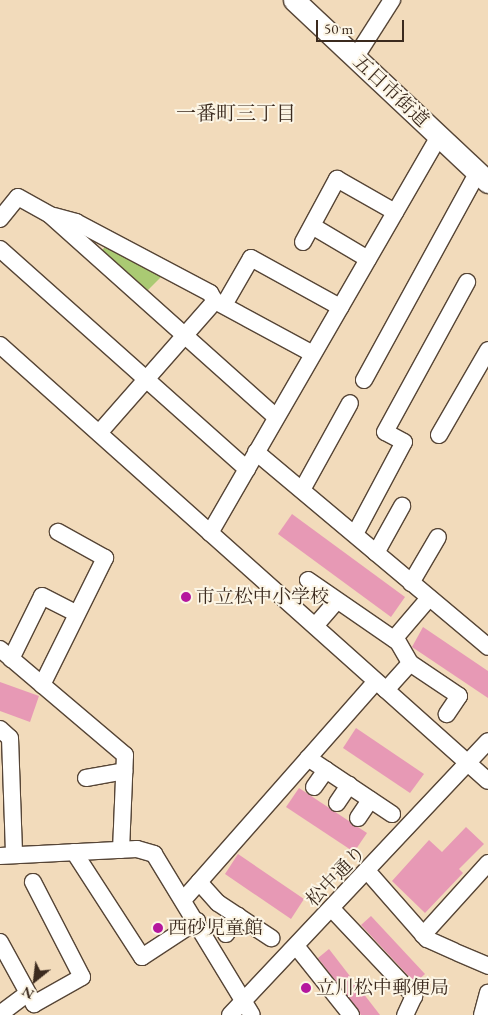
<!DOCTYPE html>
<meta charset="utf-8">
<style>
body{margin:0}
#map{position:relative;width:488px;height:1015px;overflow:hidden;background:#f2dbbb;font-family:"EB Garamond","Noto Serif JP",serif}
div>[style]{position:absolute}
.green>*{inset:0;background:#aaca73}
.building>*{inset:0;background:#e799b5}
.roads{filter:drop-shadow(1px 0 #564536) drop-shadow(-1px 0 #564536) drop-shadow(0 1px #564536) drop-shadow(0 -1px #564536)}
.minor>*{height:16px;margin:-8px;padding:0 8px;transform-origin:8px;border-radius:8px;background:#fff}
.major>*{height:21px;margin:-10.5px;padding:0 10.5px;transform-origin:10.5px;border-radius:10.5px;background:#fff}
.dots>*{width:14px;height:14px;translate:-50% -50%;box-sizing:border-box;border:2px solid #fcf5e5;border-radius:50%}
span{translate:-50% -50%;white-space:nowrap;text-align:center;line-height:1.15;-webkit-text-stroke:4px #fcf5e5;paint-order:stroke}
.street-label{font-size:19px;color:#3b2a1e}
.poi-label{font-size:19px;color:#3b2a1e}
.left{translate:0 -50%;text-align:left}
.neighbourhood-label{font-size:20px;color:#3b2a1e}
.north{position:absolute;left:10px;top:955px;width:50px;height:50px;-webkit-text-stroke:4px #fcf5e5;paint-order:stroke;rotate:209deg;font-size:14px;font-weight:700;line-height:20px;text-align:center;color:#3b2a1e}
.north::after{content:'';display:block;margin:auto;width:18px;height:22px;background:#3b2a1e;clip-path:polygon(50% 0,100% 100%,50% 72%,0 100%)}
.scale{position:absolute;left:316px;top:20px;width:88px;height:22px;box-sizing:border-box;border:2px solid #3b2a1e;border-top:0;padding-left:6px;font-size:15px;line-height:18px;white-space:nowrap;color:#3b2a1e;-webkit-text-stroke:4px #fcf5e5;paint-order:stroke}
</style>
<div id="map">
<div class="green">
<div style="clip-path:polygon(108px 243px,164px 274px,144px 294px,99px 254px)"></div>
</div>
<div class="building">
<div style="clip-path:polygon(292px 514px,405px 597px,391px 617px,278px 534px)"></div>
<div style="clip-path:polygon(423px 627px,488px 671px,488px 698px,412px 647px)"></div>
<div style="clip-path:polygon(0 682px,39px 696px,30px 722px,0 711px)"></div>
<div style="clip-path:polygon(356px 728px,424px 774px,410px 793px,343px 748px)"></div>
<div style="clip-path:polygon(299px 788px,367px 833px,354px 852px,286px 807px)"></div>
<div style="clip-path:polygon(466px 827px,484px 844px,459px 869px,463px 873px,425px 913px,392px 881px,429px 840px,442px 852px)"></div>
<div style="clip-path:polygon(238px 854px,304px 899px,291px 919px,225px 874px)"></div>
<div style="clip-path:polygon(371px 916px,425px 974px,415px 983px,361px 925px)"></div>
<div style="clip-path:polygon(329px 949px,380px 1015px,361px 1015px,318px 958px)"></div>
</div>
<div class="roads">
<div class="minor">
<div style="left:355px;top:58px;width:69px;rotate:-57.5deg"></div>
<div style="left:54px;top:216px;width:23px;rotate:15deg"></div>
<div style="left:76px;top:222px;width:152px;rotate:27.9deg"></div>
<div style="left:210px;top:293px;width:9px;rotate:58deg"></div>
<div style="left:215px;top:301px;width:111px;rotate:28.4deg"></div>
<div style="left:0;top:219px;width:28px;rotate:-51deg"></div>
<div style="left:18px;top:197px;width:37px;rotate:29deg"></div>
<div style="left:50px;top:215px;width:303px;rotate:41.8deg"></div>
<div style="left:319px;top:230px;width:57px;rotate:30.6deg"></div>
<div style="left:303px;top:242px;width:72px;rotate:-61.6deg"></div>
<div style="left:337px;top:179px;width:67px;rotate:29.6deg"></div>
<div style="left:0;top:249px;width:331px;rotate:41.7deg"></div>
<div style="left:224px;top:305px;width:54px;rotate:-60.1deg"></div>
<div style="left:251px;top:258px;width:102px;rotate:28.8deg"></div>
<div style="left:0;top:345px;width:654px;rotate:41.78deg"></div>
<div style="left:364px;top:380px;width:237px;rotate:-61.3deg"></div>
<div style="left:99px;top:433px;width:176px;rotate:-48.7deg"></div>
<div style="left:439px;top:435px;width:98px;rotate:-60deg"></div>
<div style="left:256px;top:452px;width:303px;rotate:40deg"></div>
<div style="left:302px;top:490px;width:99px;rotate:-61.1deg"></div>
<div style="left:210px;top:533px;width:458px;rotate:-60deg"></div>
<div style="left:355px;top:534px;width:104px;rotate:-62deg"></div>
<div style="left:404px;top:442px;width:21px;rotate:-152deg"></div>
<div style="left:385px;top:432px;width:171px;rotate:-61.3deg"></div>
<div style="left:376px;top:553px;width:54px;rotate:-61deg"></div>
<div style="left:308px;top:580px;width:109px;rotate:34.6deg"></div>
<div style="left:398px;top:642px;width:24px;rotate:60deg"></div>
<div style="left:410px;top:663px;width:59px;rotate:34deg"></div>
<div style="left:459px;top:696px;width:22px;rotate:124deg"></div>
<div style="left:411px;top:583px;width:53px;rotate:-59.6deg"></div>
<div style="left:315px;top:626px;width:33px;rotate:-49deg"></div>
<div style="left:394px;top:639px;width:54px;rotate:-49.5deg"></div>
<div style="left:0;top:649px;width:164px;rotate:40.3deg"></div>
<div style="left:125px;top:755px;width:95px;rotate:92.4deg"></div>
<div style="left:11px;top:659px;width:70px;rotate:-63.8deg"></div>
<div style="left:42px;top:596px;width:39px;rotate:27deg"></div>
<div style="left:42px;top:685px;width:142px;rotate:-63.6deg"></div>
<div style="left:105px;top:558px;width:54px;rotate:-151deg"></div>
<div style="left:386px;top:690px;width:36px;rotate:-48deg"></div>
<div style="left:0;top:729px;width:13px;rotate:42deg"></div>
<div style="left:10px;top:738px;width:117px;rotate:88deg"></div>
<div style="left:308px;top:758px;width:101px;rotate:33.7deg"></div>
<div style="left:86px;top:778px;width:39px;rotate:-10deg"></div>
<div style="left:314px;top:787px;width:21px;rotate:-55deg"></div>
<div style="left:337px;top:803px;width:22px;rotate:-56deg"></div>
<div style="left:358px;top:818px;width:22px;rotate:-56deg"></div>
<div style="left:74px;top:852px;width:125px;rotate:57.1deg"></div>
<div style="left:142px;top:957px;width:66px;rotate:-33.2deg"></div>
<div style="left:0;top:856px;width:137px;rotate:-2.9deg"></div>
<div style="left:137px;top:849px;width:18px;rotate:16deg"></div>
<div style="left:154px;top:854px;width:188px;rotate:58.7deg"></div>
<div style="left:369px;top:873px;width:88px;rotate:48.7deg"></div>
<div style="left:427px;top:939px;width:30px;rotate:24deg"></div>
<div style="left:199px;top:882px;width:28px;rotate:48deg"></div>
<div style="left:218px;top:903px;width:64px;rotate:33.4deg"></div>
<div style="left:184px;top:899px;width:290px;rotate:-48.6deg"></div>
<div style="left:332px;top:909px;width:120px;rotate:46.7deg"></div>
<div style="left:414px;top:996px;width:21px;rotate:115deg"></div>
<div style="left:226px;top:934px;width:22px;rotate:-56deg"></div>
<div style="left:423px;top:935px;width:97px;rotate:-47.9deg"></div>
<div style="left:0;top:942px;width:71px;rotate:61.3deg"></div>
<div style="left:34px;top:1004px;width:55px;rotate:-29.4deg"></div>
<div style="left:82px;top:977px;width:107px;rotate:-117.3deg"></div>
<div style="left:296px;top:946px;width:88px;rotate:51.4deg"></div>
<div style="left:458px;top:953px;width:33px;rotate:23deg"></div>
<div style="left:0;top:1014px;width:34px;rotate:-37deg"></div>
<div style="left:230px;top:1015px;width:376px;rotate:-46.7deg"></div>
<div style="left:482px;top:1015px;width:23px;rotate:-75deg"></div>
</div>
<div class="major">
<div style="left:294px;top:0;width:266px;rotate:43.2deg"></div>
</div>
</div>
<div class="dots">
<div style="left:186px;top:597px;background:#b5179e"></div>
<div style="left:158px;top:928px;background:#b5179e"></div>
<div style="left:306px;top:988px;background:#b5179e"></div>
</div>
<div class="street-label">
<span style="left:391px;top:91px;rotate:43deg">五日市街道</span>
<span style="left:336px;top:876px;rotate:-46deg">松中通り</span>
</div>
<div class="poi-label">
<span class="left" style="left:196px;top:597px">市立松中小学校</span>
<span class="left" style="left:168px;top:928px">西砂児童館</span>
<span class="left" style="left:316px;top:988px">立川松中郵便局</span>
</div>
<div class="neighbourhood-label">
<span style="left:236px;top:113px">一番町三丁目</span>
</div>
<div class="north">N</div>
<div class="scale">50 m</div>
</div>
